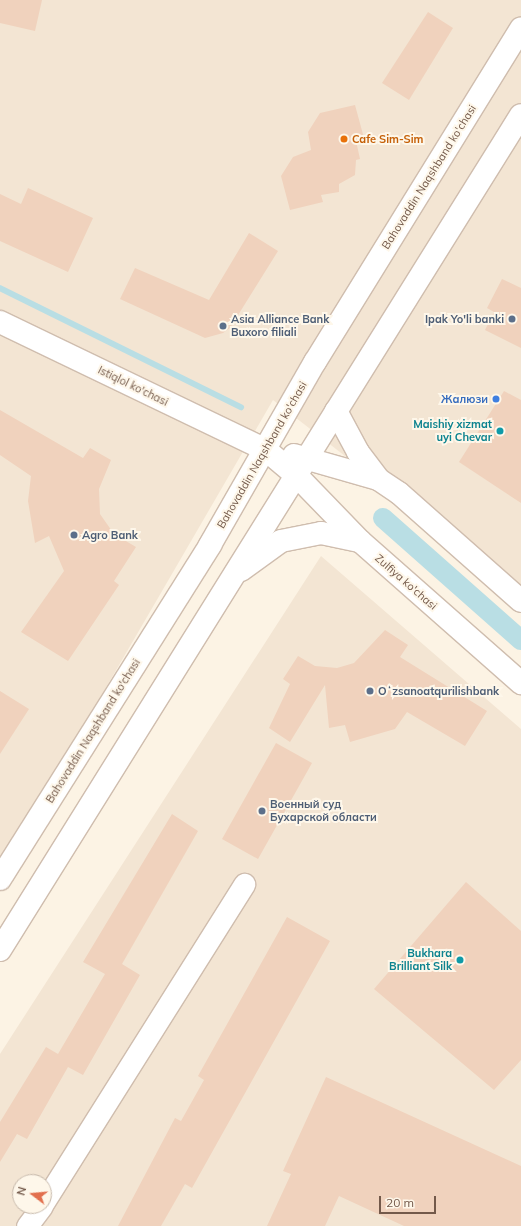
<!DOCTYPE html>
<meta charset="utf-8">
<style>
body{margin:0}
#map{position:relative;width:521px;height:1226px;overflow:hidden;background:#fcf3e4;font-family:Mulish,sans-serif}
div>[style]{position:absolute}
.residential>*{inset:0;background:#f3e5d3}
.stream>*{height:5.5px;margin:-2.75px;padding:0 2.75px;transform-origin:2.75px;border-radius:2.75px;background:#b9dee4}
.canal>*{height:20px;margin:-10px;padding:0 10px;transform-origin:10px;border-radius:10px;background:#b9dee4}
.building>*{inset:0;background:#f0d2bd}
.roads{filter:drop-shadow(1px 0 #cfbdae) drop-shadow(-1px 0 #cfbdae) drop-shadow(0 1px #cfbdae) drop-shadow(0 -1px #cfbdae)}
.street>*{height:21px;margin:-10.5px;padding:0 10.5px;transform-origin:10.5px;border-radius:10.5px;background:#fff}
.secondary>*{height:22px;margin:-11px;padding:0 11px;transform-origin:11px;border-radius:11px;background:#fff}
.dots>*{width:11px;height:11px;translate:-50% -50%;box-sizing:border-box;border:2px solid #fef7ea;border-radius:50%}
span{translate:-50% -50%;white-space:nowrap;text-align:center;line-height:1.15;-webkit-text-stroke:4px #fef7ea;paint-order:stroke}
.food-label{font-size:11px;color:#c56008;font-weight:700}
.left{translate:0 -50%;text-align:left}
.street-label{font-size:11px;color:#73594a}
.service-label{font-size:11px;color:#4e5e75;font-weight:700}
.right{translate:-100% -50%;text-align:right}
.shop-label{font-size:11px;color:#366cbe;font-weight:700}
.culture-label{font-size:11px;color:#0d838f;font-weight:700}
.north{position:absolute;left:12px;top:1174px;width:40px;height:40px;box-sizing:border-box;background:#fef7ea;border:1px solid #c6b8aa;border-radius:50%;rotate:286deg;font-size:11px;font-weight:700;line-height:16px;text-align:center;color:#73594a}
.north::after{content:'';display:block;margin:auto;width:14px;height:18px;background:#e26f4d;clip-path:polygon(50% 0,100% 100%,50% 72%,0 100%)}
.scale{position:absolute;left:379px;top:1196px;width:57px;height:18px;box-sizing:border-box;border:2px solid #73594a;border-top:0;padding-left:5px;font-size:12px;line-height:14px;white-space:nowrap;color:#73594a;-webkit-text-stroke:3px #fef7ea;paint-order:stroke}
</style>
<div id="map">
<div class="residential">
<div style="clip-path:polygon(0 0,521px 0,521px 593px,273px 400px,0 870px)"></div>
<div style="clip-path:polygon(evenodd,321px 556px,521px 729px,521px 1226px,0 1226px,0 1054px,321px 556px,20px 1182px,44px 1182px,44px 1206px,20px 1206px,20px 1182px)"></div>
</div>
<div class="stream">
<div style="left:0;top:288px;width:269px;rotate:26.3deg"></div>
</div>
<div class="canal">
<div style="left:383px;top:518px;width:184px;rotate:41.5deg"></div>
</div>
<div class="building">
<div style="clip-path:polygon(0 0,42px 0,35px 31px,0 23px)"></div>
<div style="clip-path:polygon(428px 12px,453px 28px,409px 100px,382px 83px)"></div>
<div style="clip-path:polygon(355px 105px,364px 138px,356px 141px,360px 159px,356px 160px,355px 175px,339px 184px,339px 192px,321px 195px,323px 202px,290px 210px,281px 176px,293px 157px,311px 150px,308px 132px,320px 113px)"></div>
<div style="clip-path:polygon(28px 188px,93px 218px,68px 272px,0 241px,0 194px,21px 204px)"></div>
<div style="clip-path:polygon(249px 233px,278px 251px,230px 328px,223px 333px,205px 338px,120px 299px,135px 268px,209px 300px)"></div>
<div style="clip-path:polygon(502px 279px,521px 288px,521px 348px,485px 330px,494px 312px,487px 308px)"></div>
<div style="clip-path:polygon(504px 391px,521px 400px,521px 503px,459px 462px)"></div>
<div style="clip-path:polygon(0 410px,83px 458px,90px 448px,111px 460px,99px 489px,100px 514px,114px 534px,136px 547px,114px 581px,119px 585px,68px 661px,21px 632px,64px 571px,49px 536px,35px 543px,28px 501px,31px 476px,0 455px)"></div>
<div style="clip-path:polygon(385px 630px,408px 645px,400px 657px,487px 711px,465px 746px,407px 712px,395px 729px,350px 742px,345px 725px,329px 728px,325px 685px,290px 742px,269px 728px,290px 684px,283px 679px,298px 656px,315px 666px,337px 668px,354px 663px)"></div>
<div style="clip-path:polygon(0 691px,29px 709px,0 754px)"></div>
<div style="clip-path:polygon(276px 743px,312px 763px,258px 859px,222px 839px)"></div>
<div style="clip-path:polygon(172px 814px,198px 831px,122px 964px,140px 975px,83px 1075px,68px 1067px,27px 1139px,17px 1134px,0 1162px,0 1122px,46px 1047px,58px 1054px,105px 974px,83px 962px)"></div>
<div style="clip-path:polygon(466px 882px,521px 931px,521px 1060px,494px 1090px,374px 989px)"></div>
<div style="clip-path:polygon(287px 917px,330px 941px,192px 1188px,185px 1184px,161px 1226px,118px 1226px,175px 1118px,181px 1121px,204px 1080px,198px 1076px)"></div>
<div style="clip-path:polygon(326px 1077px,521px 1166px,521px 1226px,404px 1226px,339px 1196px,325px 1226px,267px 1226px,291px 1174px,283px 1171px)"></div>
</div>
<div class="roads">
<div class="street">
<div style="left:44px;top:1202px;width:376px;rotate:-57.8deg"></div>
<div style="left:27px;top:1226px;width:25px;rotate:-53deg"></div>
</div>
<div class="secondary">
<div style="left:0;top:322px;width:295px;rotate:25.7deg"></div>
<div style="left:266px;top:450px;width:40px;rotate:40deg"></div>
<div style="left:297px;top:476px;width:91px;rotate:45.9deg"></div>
<div style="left:360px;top:541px;width:215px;rotate:41.4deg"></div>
<div style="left:336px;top:411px;width:47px;rotate:61.8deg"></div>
<div style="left:358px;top:452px;width:34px;rotate:53deg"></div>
<div style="left:294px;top:455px;width:87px;rotate:15.9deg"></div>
<div style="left:378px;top:479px;width:25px;rotate:34deg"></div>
<div style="left:399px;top:493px;width:163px;rotate:41.5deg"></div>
<div style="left:241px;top:570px;width:49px;rotate:-35.9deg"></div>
<div style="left:281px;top:541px;width:41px;rotate:-11.3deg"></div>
<div style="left:321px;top:533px;width:40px;rotate:12deg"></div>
<div style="left:0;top:879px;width:395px;rotate:-57.8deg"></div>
<div style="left:210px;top:545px;width:211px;rotate:-60.2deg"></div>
<div style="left:315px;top:362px;width:392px;rotate:-58.3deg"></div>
<div style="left:0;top:950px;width:984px;rotate:-58.04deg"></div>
</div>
</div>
<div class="dots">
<div style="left:344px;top:139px;background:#e8710a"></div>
<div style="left:512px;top:319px;background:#5c6f8a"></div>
<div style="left:223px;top:326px;background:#5c6f8a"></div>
<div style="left:496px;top:399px;background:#3f7fe0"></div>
<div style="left:500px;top:431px;background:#0f9aa8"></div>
<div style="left:74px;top:535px;background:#5c6f8a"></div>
<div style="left:370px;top:691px;background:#5c6f8a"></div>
<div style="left:262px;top:811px;background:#5c6f8a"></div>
<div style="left:460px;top:960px;background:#0f9aa8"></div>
</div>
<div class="food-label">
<span class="left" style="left:352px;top:139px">Cafe Sim-Sim</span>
</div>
<div class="street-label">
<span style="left:429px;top:177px;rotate:-58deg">Bahovaddin Naqshband ko'chasi</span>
<span style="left:133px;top:386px;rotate:26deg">Istiqlol ko'chasi</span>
<span style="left:262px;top:455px;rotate:-60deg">Bahovaddin Naqshband ko'chasi</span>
<span style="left:406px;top:582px;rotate:41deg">Zulfiya ko'chasi</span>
<span style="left:93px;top:731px;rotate:-58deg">Bahovaddin Naqshband ko'chasi</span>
</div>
<div class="service-label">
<span class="right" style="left:504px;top:319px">Ipak Yo'li banki</span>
<span class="left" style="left:231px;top:326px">Asia Alliance Bank<br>Buxoro filiali</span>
<span class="left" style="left:82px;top:535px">Agro Bank</span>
<span class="left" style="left:378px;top:691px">Oʻzsanoatqurilishbank</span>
<span class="left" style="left:270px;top:811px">Военный суд<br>Бухарской области</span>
</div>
<div class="shop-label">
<span class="right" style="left:488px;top:399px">Жалюзи</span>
</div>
<div class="culture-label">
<span class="right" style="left:492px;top:431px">Maishiy xizmat<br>uyi Chevar</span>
<span class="right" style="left:452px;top:960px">Bukhara<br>Brilliant Silk</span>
</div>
<div class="north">N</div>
<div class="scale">20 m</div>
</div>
